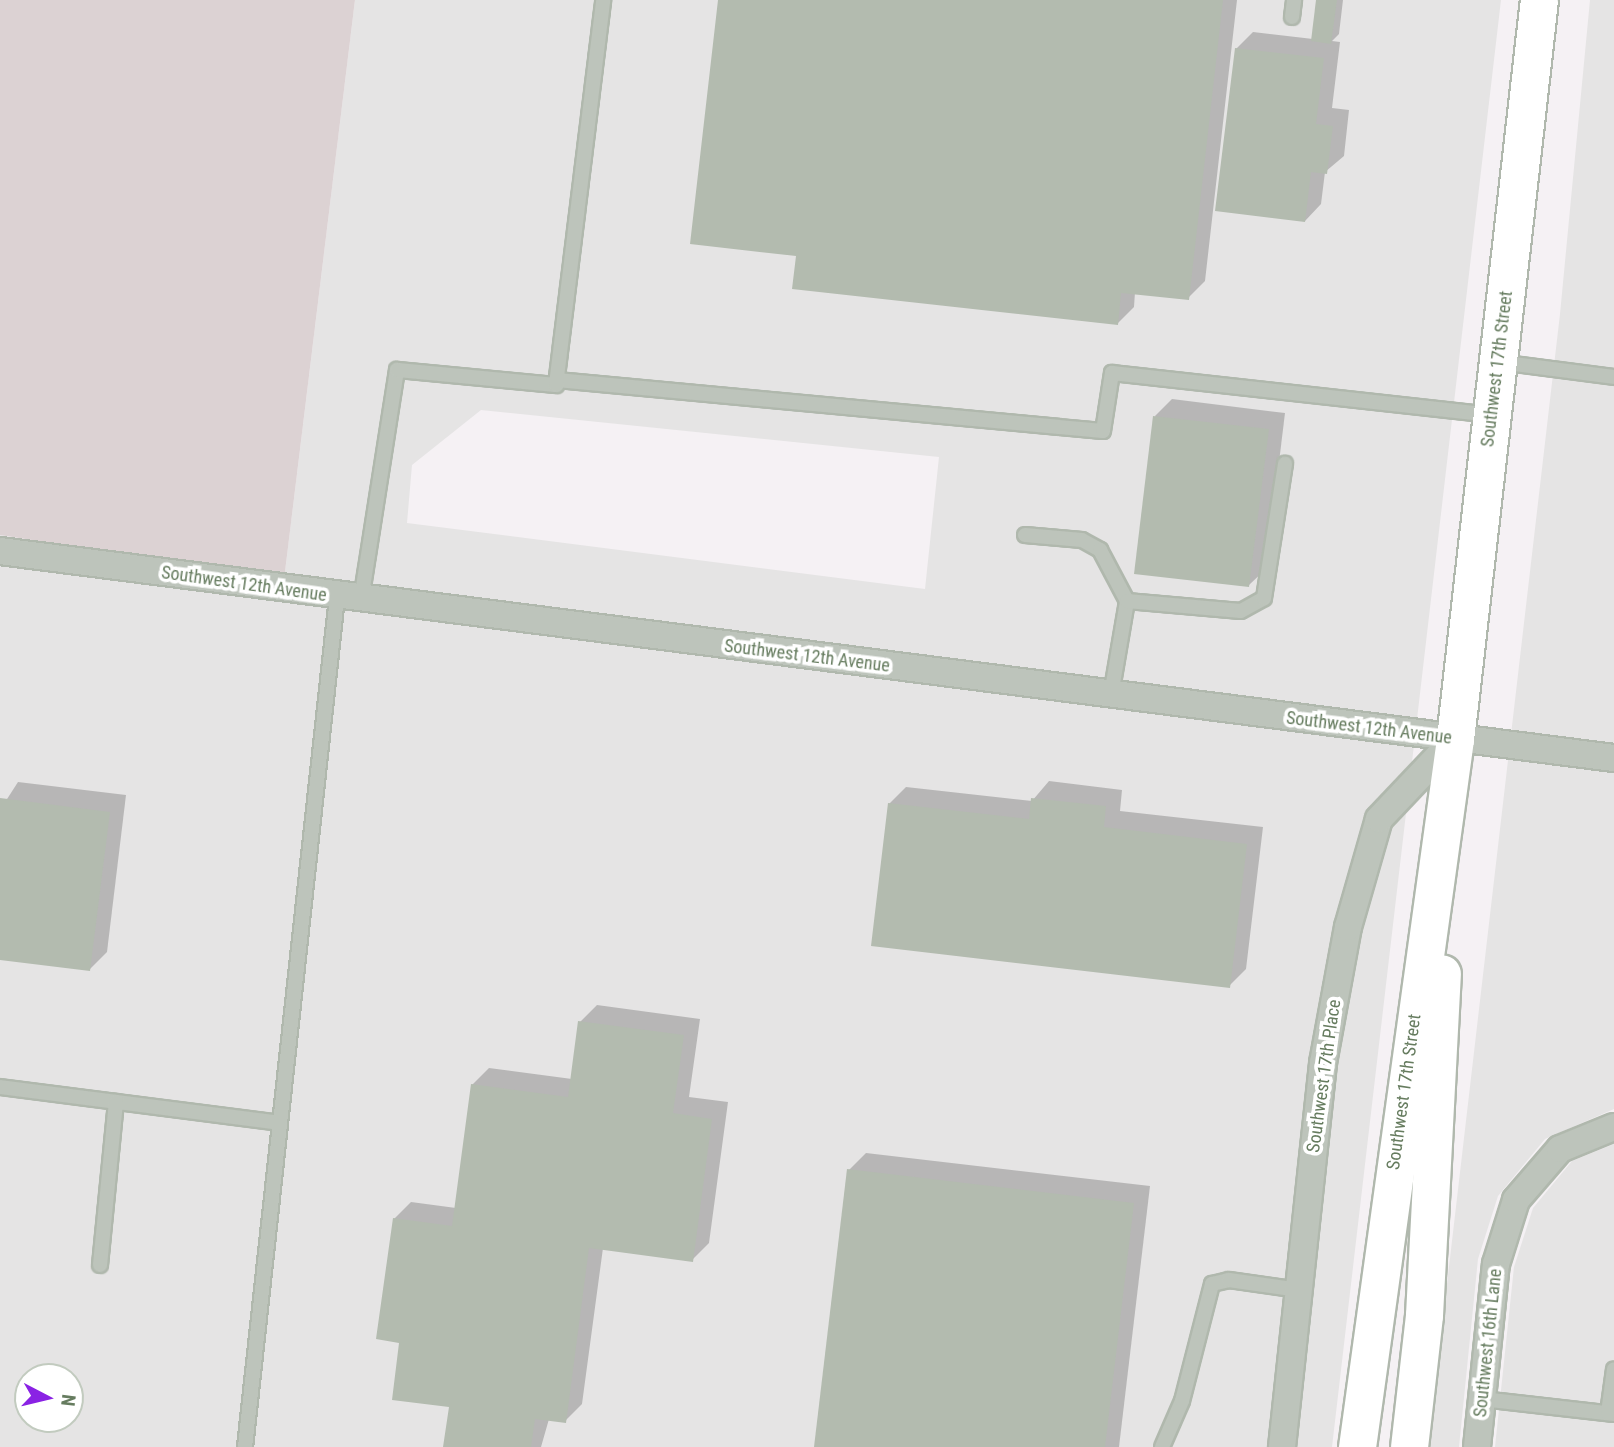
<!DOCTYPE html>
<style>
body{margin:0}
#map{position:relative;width:1614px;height:1447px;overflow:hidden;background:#f5f1f4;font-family:"Roboto Condensed",sans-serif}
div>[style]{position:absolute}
.built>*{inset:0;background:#e5e4e4}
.green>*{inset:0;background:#dcd2d3}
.shadow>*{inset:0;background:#0003}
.building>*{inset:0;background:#b3bbaf}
.roads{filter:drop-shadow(2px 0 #b0b8ad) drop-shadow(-2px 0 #b0b8ad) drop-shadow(0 2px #b0b8ad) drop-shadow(0 -2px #b0b8ad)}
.lane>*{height:14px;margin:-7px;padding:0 7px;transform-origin:7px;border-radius:7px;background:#bdc4bb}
.street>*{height:26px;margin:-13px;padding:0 13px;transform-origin:13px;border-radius:13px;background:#bdc4bb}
.secondary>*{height:37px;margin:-18.5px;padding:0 18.5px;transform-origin:18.5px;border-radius:18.5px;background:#fff}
span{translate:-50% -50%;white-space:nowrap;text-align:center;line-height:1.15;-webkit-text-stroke:7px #fff;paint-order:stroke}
.street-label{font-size:18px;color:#667c5f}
.north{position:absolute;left:14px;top:1363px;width:70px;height:70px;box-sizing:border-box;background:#fff;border:2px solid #c2cbbf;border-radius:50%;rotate:97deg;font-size:19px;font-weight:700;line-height:28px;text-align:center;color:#667c5f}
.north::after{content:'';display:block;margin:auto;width:24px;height:32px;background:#8a22e4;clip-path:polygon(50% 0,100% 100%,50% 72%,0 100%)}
</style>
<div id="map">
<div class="built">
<div style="clip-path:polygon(evenodd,355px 0,1501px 0,1332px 1447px,0 1447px,0 535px,284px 580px,355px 0,481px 410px,939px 457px,925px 589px,407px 523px,412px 465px,481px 410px,355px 0,28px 1377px,70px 1377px,70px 1419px,28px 1419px,28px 1377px)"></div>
<div style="clip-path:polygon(1590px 0,1614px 0,1614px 1109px,1545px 1139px,1498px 1196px,1478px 1259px,1459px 1447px,1428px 1447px,1560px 314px)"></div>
<div style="clip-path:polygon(1614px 1144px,1614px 1447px,1495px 1447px,1514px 1267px,1533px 1208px,1572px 1161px)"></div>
</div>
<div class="green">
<div style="clip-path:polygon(0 0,355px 0,284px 580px,0 535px)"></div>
</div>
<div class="shadow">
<div style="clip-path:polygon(719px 0,1237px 0,1205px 281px,1188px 298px,1135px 292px,1134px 307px,1117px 324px,797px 254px)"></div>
<div style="clip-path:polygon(1317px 0,1343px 0,1339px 34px,1332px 41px,1340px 42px,1332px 108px,1349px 110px,1344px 156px,1325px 172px,1321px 204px,1305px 221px,1236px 49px,1253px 32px,1313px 39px)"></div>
<div style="clip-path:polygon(1172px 399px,1285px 413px,1266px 569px,1249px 585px,1155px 416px)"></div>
<div style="clip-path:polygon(1049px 781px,1122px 790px,1120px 811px,1263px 827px,1246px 969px,1229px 986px,889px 804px,906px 787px,1032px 801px)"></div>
<div style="clip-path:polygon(18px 782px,126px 795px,107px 952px,90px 969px,0 958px,0 810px)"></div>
<div style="clip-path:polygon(597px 1005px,700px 1019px,689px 1097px,728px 1102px,709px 1243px,692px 1260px,603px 1248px,582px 1404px,565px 1421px,549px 1419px,541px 1447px,445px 1447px,451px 1406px,401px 1341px,394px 1219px,411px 1202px,456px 1208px,472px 1085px,489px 1068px,572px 1079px,580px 1022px)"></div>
<div style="clip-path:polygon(866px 1153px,1150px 1186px,1119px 1447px,816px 1447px,849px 1170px)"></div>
</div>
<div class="building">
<div style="clip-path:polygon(718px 0,1223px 0,1189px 300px,1121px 293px,1118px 325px,792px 289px,796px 256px,690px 244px)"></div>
<div style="clip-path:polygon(1316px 0,1337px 0,1331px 44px,1311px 41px)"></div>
<div style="clip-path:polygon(1235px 48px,1324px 58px,1316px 124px,1333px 126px,1327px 174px,1311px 172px,1305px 222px,1215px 211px)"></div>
<div style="clip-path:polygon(1153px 416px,1269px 429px,1249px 587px,1134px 574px)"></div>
<div style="clip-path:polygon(0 798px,110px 812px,90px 971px,0 960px)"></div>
<div style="clip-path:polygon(1031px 798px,1106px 806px,1104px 827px,1247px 844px,1230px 988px,871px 946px,888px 803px,1029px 819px)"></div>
<div style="clip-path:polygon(578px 1021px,684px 1035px,673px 1113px,712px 1119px,693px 1262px,589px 1248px,566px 1423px,535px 1419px,531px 1447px,443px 1447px,449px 1407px,392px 1400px,399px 1343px,376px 1339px,393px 1218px,452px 1226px,471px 1084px,568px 1097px)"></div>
<div style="clip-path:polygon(847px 1169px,1134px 1203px,1105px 1447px,814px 1447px)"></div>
</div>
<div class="roads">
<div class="lane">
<div style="left:1292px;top:17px;width:17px;rotate:-83deg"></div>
<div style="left:1499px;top:362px;width:116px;rotate:7.4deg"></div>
<div style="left:557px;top:380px;width:548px;rotate:5.34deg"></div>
<div style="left:1103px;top:431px;width:59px;rotate:-81.2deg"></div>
<div style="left:1112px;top:373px;width:380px;rotate:6.3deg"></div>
<div style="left:1025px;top:535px;width:57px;rotate:5deg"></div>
<div style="left:1082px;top:540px;width:21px;rotate:29deg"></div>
<div style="left:1100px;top:550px;width:58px;rotate:62.1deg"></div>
<div style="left:361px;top:600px;width:233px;rotate:-81.1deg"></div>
<div style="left:397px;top:370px;width:160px;rotate:5.4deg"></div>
<div style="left:556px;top:385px;width:388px;rotate:-83deg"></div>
<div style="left:1111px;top:695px;width:95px;rotate:-80.3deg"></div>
<div style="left:1127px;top:601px;width:114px;rotate:5deg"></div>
<div style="left:1241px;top:611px;width:26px;rotate:-29deg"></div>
<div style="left:1264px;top:598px;width:136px;rotate:-81.1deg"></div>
<div style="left:0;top:1087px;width:282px;rotate:7.3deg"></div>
<div style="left:100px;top:1265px;width:164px;rotate:-84.4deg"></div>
<div style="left:1482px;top:1399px;width:133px;rotate:6.5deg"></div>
<div style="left:1608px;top:1413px;width:44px;rotate:-82.2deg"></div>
<div style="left:245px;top:1447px;width:855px;rotate:-83.82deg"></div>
<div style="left:1162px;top:1447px;width:50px;rotate:-66.5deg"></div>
<div style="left:1182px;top:1401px;width:121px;rotate:-75.6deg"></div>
<div style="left:1212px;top:1284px;width:17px;rotate:-13deg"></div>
<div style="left:1229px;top:1280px;width:71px;rotate:8.1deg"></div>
</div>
<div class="street">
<div style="left:0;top:551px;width:1627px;rotate:7.31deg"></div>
<div style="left:1282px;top:1447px;width:386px;rotate:-83.9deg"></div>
<div style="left:1323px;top:1063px;width:138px;rotate:-79.6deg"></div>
<div style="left:1348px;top:927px;width:112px;rotate:-74deg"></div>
<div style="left:1379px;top:819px;width:110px;rotate:-46.5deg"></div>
<div style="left:1477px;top:1447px;width:184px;rotate:-84.1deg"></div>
<div style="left:1496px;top:1264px;width:67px;rotate:-72.6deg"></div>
<div style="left:1516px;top:1200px;width:67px;rotate:-49.2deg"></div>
<div style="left:1560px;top:1149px;width:58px;rotate:-22.2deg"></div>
</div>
<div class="secondary">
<div style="left:1357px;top:1447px;width:715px;rotate:-82.12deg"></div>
<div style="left:1455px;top:739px;width:744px;rotate:-83.52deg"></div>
<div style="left:1409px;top:1447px;width:133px;rotate:-83.5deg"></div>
<div style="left:1424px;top:1315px;width:342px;rotate:-87deg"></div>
</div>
</div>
<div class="street-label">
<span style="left:1497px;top:369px;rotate:-83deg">Southwest 17th Street</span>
<span style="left:244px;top:584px;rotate:8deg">Southwest 12th Avenue</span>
<span style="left:807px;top:656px;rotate:7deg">Southwest 12th Avenue</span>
<span style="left:1369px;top:728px;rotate:7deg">Southwest 12th Avenue</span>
<span style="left:1324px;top:1076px;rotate:-82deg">Southwest 17th Place</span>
<span style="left:1404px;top:1092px;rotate:-82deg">Southwest 17th Street</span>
<span style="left:1488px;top:1343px;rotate:-84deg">Southwest 16th Lane</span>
</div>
<div class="north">N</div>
</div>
